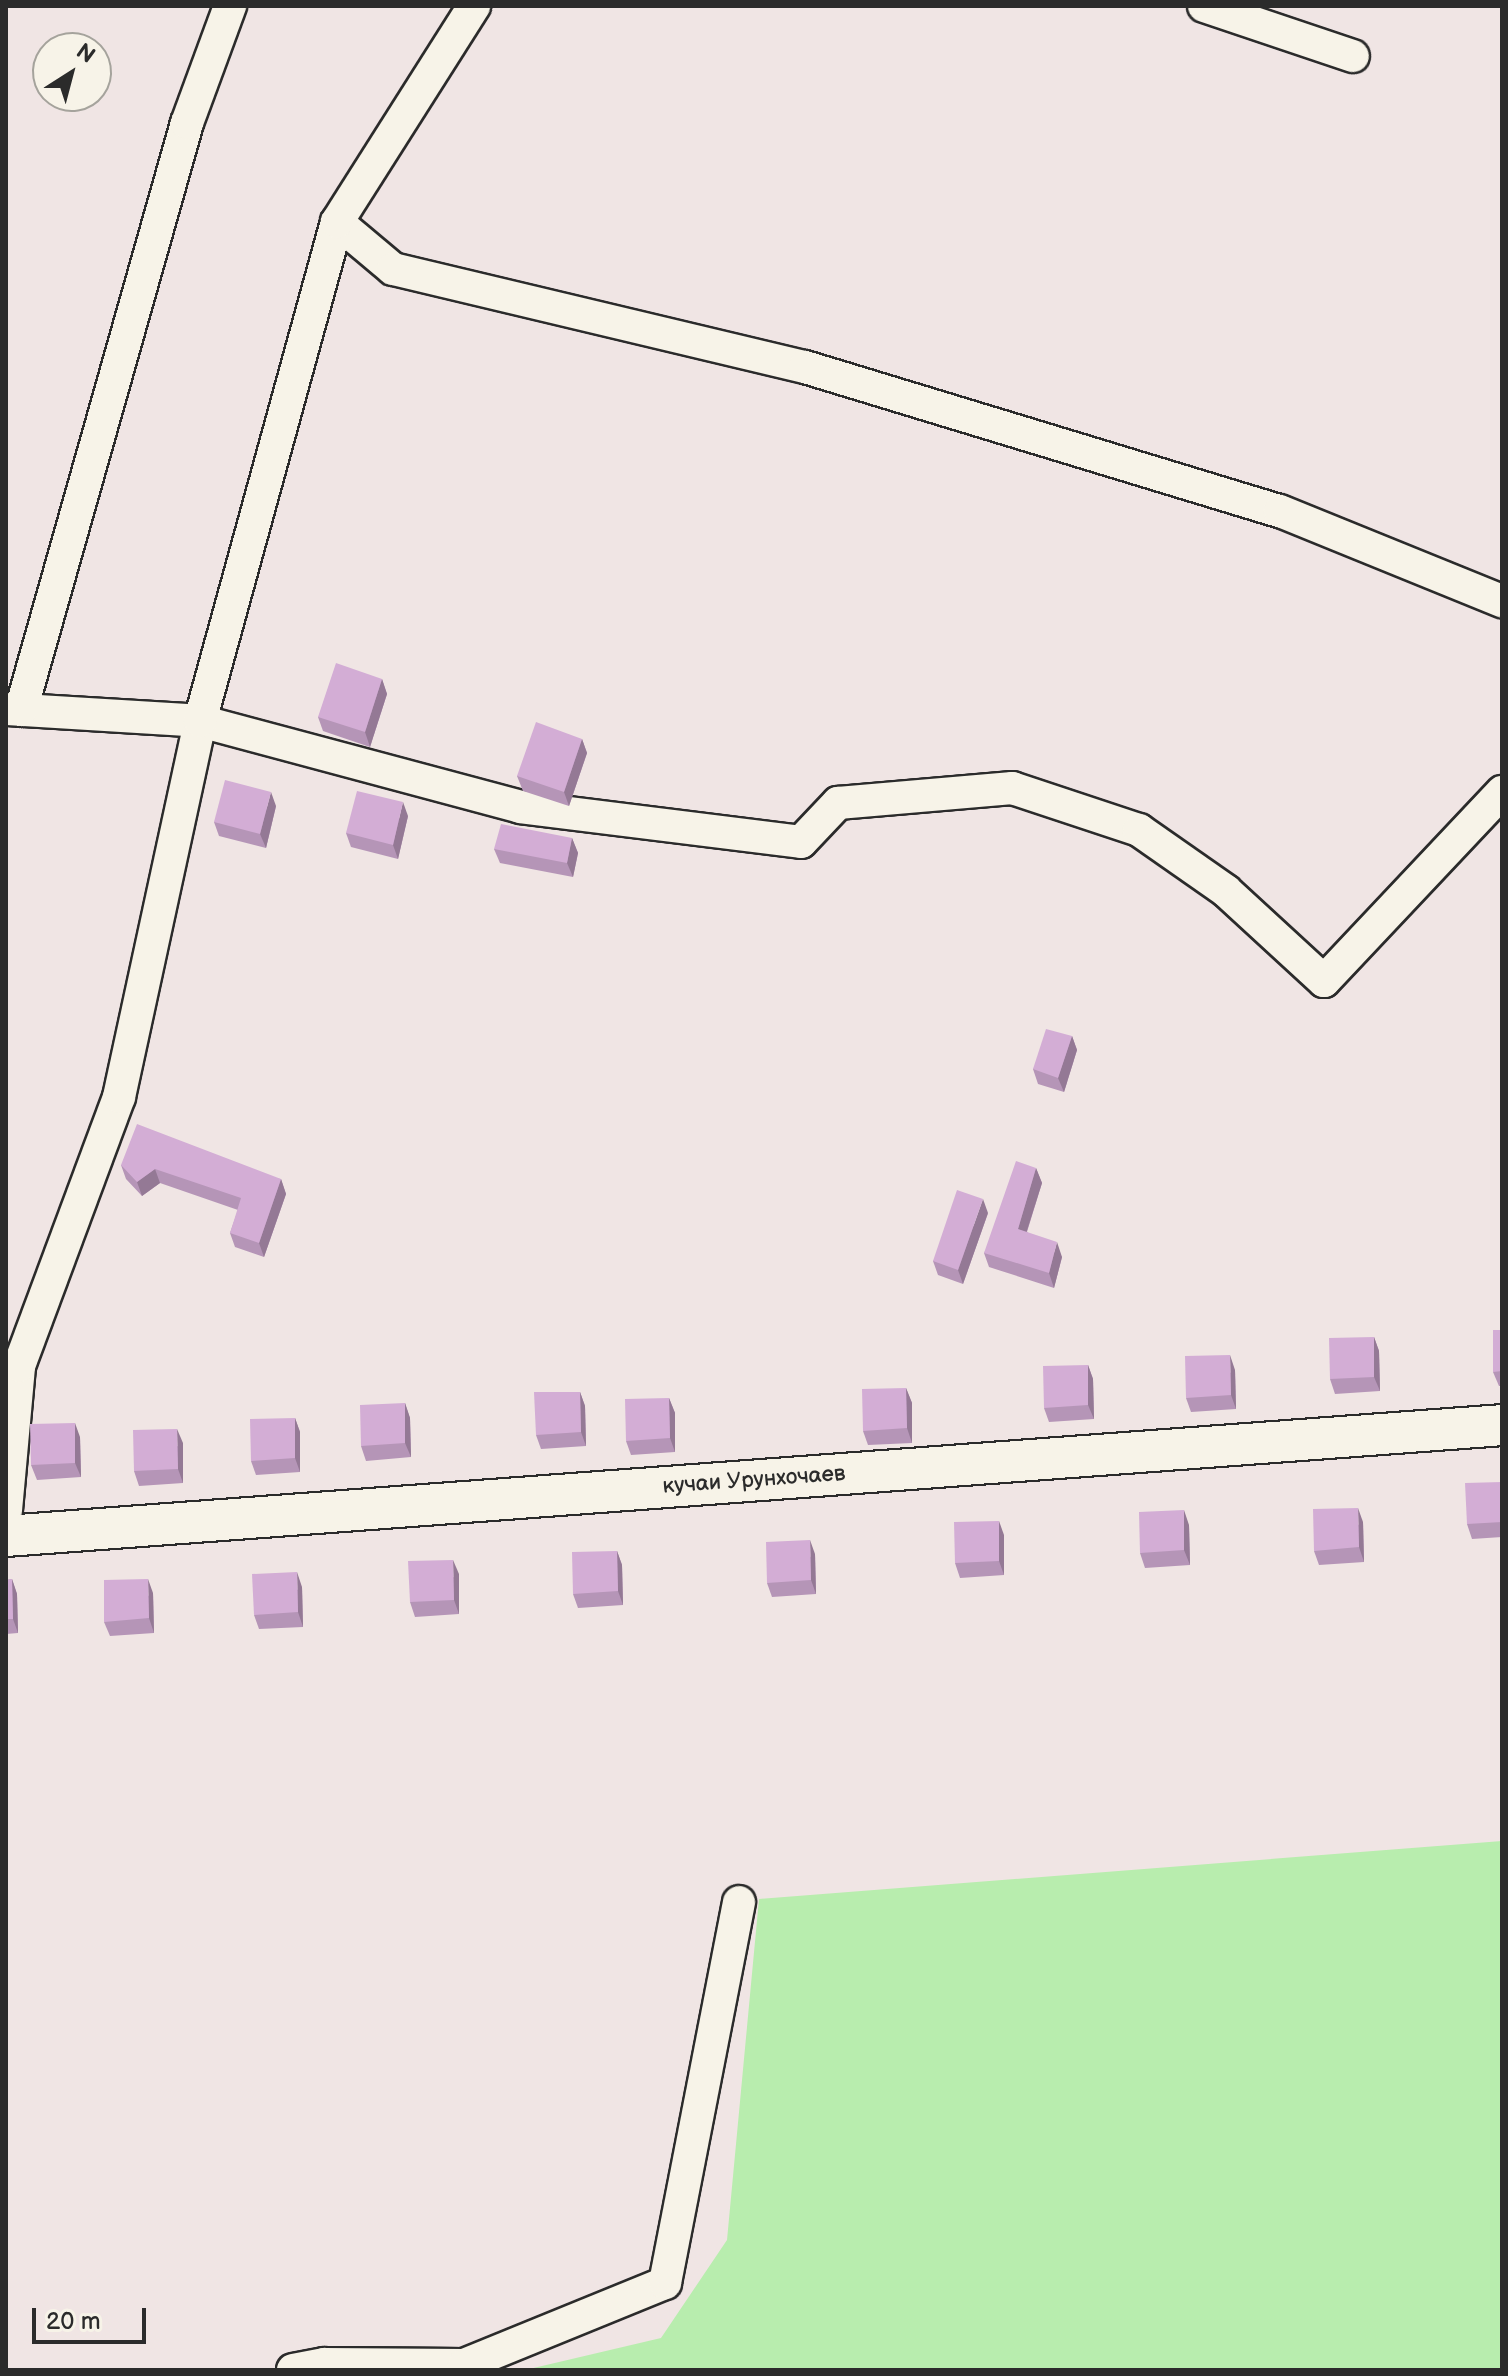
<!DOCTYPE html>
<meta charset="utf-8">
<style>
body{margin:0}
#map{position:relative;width:1508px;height:2376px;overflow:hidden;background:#f0e5e4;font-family:"Balsamiq Sans",sans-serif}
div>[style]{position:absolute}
.green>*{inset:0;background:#b8edae}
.roads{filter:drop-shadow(2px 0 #2b2b2b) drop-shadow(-2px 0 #2b2b2b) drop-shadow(0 2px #2b2b2b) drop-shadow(0 -2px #2b2b2b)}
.minor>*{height:32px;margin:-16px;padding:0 16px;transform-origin:16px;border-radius:16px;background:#f7f3e8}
.tertiary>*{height:40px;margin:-20px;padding:0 20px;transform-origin:20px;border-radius:20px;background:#f7f3e8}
.wall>*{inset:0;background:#b595b7}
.shaded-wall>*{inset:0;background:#947995}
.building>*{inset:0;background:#d3add5}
span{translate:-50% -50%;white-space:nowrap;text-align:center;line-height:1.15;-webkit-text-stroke:8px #f7f3e8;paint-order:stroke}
.street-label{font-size:22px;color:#2b2b2b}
.frame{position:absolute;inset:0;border:8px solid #2b2b2b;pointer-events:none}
.north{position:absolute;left:32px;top:32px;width:80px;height:80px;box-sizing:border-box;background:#f7f3e8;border:2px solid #a5a39c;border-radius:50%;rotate:36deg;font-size:22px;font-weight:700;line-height:32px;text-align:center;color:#2b2b2b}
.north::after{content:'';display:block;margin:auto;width:28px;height:36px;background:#2b2b2b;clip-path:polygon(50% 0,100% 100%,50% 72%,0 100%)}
.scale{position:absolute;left:32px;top:2308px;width:114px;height:36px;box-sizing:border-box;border:4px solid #2b2b2b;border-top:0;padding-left:10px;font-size:24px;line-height:28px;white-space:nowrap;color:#2b2b2b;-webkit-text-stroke:6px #f7f3e8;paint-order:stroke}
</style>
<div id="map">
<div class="green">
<div style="clip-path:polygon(1502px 1841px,1502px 2370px,525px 2370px,661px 2338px,727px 2240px,759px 1899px)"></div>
</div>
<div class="roads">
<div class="minor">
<div style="left:1204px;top:6px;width:157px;rotate:18.6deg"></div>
<div style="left:337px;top:222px;width:73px;rotate:40deg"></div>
<div style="left:393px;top:269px;width:423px;rotate:13.4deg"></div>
<div style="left:805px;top:367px;width:496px;rotate:16.9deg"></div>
<div style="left:1280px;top:511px;width:240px;rotate:22.1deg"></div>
<div style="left:6px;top:709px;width:194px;rotate:3.5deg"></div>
<div style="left:200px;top:721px;width:331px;rotate:15deg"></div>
<div style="left:520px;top:807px;width:283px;rotate:7.1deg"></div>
<div style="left:801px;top:842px;width:54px;rotate:-46.5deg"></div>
<div style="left:838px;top:803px;width:175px;rotate:-4.9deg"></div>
<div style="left:1012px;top:788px;width:134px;rotate:18.3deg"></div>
<div style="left:1139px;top:830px;width:106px;rotate:35deg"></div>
<div style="left:1226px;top:891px;width:133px;rotate:42.6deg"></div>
<div style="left:1324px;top:981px;width:260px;rotate:-46.7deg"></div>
<div style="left:21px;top:710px;width:610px;rotate:-74.21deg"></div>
<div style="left:187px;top:123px;width:125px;rotate:-69.8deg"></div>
<div style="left:6px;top:1510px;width:145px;rotate:-84.8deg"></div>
<div style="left:19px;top:1366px;width:287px;rotate:-69.6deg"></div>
<div style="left:119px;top:1097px;width:385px;rotate:-77.8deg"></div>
<div style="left:200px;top:721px;width:517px;rotate:-74.65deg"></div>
<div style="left:337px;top:222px;width:256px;rotate:-57.6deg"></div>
<div style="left:293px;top:2370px;width:32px;rotate:-11deg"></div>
<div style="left:324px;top:2364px;width:140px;rotate:0.4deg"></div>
<div style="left:464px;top:2365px;width:217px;rotate:-22.2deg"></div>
<div style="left:665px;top:2283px;width:388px;rotate:-79deg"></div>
</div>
<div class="tertiary">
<div style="left:6px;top:1536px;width:1500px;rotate:-4.24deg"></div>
</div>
</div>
<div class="wall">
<div style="clip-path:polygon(382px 679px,387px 694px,370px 747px,323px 731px,318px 717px)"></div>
<div style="clip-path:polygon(582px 739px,587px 753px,569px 806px,523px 791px,517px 776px)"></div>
<div style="clip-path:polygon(276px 806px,266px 848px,219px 836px,214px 822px)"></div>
<div style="clip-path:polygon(408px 816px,398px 859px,351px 847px,346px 833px)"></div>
<div style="clip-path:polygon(572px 838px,578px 853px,573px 877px,500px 863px,494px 849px)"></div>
<div style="clip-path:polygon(1072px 1036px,1077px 1050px,1064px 1092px,1038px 1084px,1033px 1069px)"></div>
<div style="clip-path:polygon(121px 1165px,281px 1179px,286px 1194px,264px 1257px,235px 1247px,230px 1233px,238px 1210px,160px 1183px,142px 1196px,126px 1179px)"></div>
<div style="clip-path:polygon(1036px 1168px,1042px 1183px,1027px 1232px,1062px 1257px,1054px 1288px,989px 1267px,984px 1253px)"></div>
<div style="clip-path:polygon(988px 1213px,963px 1284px,938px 1275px,933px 1261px)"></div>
<div style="clip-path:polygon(1502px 1330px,1502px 1386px,1499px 1386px,1493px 1372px)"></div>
<div style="clip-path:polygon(1374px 1337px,1379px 1351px,1380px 1391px,1335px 1394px,1330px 1379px)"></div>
<div style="clip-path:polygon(1088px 1365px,1093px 1379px,1094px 1419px,1049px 1422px,1044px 1408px)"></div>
<div style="clip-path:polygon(1235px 1370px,1236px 1409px,1191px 1412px,1186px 1398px)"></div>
<div style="clip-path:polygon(906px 1388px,912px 1403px,912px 1443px,868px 1445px,863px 1431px)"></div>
<div style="clip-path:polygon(580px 1392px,585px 1406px,586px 1446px,541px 1449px,536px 1435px)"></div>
<div style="clip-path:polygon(669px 1398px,675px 1413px,675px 1452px,631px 1455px,626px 1441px)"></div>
<div style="clip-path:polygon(405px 1403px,410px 1418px,411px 1457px,366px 1461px,361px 1446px)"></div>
<div style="clip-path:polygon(295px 1418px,300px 1432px,300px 1472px,256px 1475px,251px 1461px)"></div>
<div style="clip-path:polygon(80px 1437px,81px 1477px,37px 1480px,31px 1465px)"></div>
<div style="clip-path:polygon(183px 1443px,183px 1483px,139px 1486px,134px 1471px)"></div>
<div style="clip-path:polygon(1502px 1482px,1502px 1537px,1472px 1539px,1467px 1524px)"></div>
<div style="clip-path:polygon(1363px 1522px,1364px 1562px,1319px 1565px,1314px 1551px)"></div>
<div style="clip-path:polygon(1189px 1525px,1190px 1565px,1145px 1568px,1140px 1553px)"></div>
<div style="clip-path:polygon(1004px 1535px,1004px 1575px,960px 1578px,955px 1563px)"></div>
<div style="clip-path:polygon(617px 1551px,622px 1565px,623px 1605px,578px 1608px,573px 1594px)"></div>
<div style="clip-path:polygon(815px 1554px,816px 1594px,772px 1597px,767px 1583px)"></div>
<div style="clip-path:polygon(459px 1574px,459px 1614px,415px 1617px,410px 1602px)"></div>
<div style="clip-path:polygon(12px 1579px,17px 1594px,18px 1633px,6px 1634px,6px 1580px)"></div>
<div style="clip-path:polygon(302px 1587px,303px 1627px,259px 1629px,254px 1615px)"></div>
<div style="clip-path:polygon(153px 1593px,154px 1633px,110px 1636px,104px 1622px)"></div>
</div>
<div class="shaded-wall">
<div style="clip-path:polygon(382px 679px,387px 694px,370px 747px,365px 732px)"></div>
<div style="clip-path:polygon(582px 739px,587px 753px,569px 806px,564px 792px)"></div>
<div style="clip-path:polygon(271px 792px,276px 806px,266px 848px,260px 834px)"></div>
<div style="clip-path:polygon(403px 802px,408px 816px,398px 859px,393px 845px)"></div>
<div style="clip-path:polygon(572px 838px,578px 853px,573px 877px,567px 863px)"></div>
<div style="clip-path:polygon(1072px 1036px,1077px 1050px,1064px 1092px,1058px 1078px)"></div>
<div style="clip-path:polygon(1036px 1168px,1042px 1183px,1023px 1243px,1018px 1229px)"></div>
<div style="clip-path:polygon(155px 1169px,160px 1183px,142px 1196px,137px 1182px)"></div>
<div style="clip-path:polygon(281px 1179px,286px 1194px,264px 1257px,259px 1243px)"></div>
<div style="clip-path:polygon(983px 1199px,988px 1213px,963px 1284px,958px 1270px)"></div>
<div style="clip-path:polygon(1057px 1242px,1062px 1257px,1054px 1288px,1049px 1273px)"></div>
<div style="clip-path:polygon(1374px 1337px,1379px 1351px,1380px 1391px,1374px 1377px)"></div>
<div style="clip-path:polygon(1230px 1355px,1235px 1370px,1236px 1409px,1231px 1395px)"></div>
<div style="clip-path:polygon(1088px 1365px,1093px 1379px,1094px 1419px,1088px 1405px)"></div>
<div style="clip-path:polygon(906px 1388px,912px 1403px,912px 1443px,907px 1428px)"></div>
<div style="clip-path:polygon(580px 1392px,585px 1406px,586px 1446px,581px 1432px)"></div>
<div style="clip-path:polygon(669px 1398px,675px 1413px,675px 1452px,670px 1438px)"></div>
<div style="clip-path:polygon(405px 1403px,410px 1418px,411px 1457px,405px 1443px)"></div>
<div style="clip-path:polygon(295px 1418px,300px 1432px,300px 1472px,295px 1458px)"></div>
<div style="clip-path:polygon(75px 1423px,80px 1437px,81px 1477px,75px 1463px)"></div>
<div style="clip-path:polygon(177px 1429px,183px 1443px,183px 1483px,178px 1469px)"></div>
<div style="clip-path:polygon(1358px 1508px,1363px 1522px,1364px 1562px,1359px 1547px)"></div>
<div style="clip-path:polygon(1184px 1510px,1189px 1525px,1190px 1565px,1184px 1550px)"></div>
<div style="clip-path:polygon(999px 1521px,1004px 1535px,1004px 1575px,999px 1561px)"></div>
<div style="clip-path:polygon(810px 1540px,815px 1554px,816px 1594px,811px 1580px)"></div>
<div style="clip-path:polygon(617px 1551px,622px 1565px,623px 1605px,618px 1591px)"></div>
<div style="clip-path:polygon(453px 1560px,459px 1574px,459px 1614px,454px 1600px)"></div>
<div style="clip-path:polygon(297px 1572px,302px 1587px,303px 1627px,298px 1612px)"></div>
<div style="clip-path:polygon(12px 1579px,17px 1594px,18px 1633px,13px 1619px)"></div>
<div style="clip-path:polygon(148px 1579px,153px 1593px,154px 1633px,149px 1618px)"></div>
</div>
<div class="building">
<div style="clip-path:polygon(336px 663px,382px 679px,365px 732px,318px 717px)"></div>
<div style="clip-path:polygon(536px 722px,582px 739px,564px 792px,517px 776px)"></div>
<div style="clip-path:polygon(225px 780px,271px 792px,260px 834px,214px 822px)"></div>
<div style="clip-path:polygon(357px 791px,403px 802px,393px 845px,346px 833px)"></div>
<div style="clip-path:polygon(501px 824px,572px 838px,567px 863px,494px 849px)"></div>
<div style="clip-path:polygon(1046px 1029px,1072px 1036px,1058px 1078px,1033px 1069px)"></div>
<div style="clip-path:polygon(137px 1124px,281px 1179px,259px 1243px,230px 1233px,241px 1198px,155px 1169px,137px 1182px,121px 1165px)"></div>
<div style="clip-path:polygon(1016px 1161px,1036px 1168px,1018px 1229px,1057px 1242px,1049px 1273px,984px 1253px)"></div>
<div style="clip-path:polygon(957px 1190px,983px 1199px,958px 1270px,933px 1261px)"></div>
<div style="clip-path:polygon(1493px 1330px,1502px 1330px,1502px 1371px,1493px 1372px)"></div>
<div style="clip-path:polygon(1374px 1337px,1374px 1377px,1330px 1379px,1329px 1338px)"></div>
<div style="clip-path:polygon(1230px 1355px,1231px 1395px,1186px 1398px,1185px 1356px)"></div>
<div style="clip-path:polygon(1088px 1365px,1088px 1405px,1044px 1408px,1043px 1366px)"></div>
<div style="clip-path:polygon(906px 1388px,907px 1428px,863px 1431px,862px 1389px)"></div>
<div style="clip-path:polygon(534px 1392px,580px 1392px,581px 1432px,536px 1435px)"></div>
<div style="clip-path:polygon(669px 1398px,670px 1438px,626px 1441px,625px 1399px)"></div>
<div style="clip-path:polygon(405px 1403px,405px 1443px,361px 1446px,360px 1405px)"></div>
<div style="clip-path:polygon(295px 1418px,295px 1458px,251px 1461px,250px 1419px)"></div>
<div style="clip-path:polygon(75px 1423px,75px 1463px,31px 1465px,30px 1424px)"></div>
<div style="clip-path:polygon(177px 1429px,178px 1469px,134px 1471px,133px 1430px)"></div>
<div style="clip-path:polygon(1502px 1482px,1502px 1522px,1467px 1524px,1465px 1483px)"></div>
<div style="clip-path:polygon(1358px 1508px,1359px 1547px,1314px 1551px,1313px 1509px)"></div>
<div style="clip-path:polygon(1184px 1510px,1184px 1550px,1140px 1553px,1139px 1512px)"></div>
<div style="clip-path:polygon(999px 1521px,999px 1561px,955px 1563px,954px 1522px)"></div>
<div style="clip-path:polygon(810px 1540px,811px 1580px,767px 1583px,766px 1542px)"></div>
<div style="clip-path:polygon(617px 1551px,618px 1591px,573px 1594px,572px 1552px)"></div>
<div style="clip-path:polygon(453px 1560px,454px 1600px,410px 1602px,408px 1561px)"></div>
<div style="clip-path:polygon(297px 1572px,298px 1612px,254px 1615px,252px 1574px)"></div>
<div style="clip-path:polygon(12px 1579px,13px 1619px,6px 1619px,6px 1580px)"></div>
<div style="clip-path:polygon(148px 1579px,149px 1618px,104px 1622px,104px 1580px)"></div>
</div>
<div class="street-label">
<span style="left:754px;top:1480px;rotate:-4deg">кучаи Урунхочаев</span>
</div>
<div class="frame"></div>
<div class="north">N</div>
<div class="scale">20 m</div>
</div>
